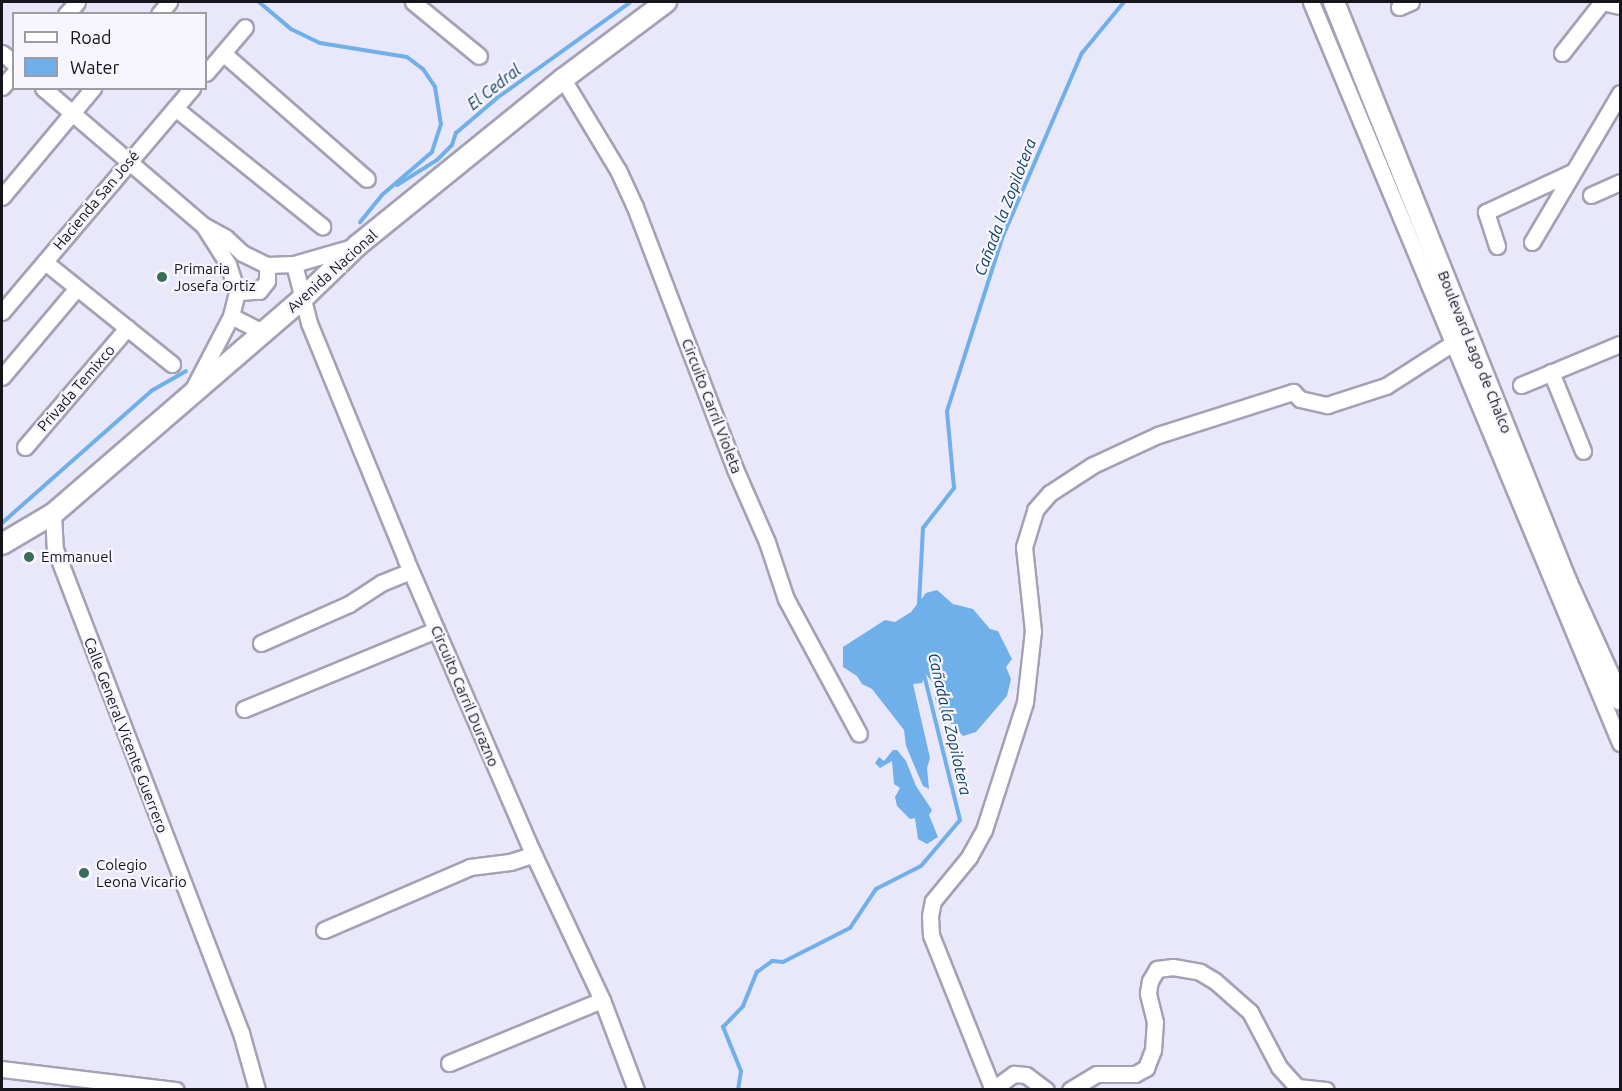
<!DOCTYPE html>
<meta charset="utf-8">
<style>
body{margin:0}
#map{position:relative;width:1622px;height:1091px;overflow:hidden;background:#e9e7fa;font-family:Ubuntu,sans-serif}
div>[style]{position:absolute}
.water>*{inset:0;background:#6fafea}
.stream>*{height:4px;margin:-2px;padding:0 2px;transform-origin:2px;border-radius:2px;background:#6fafea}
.roads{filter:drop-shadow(2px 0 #a3a1b3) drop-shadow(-2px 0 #a3a1b3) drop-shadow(0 2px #a3a1b3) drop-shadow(0 -2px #a3a1b3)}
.minor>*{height:15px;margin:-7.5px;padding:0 7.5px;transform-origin:7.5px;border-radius:7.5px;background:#fff}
.major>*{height:20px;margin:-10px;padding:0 10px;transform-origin:10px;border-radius:10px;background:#fff}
.dots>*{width:16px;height:16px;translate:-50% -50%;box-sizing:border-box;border:3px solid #f7f6fe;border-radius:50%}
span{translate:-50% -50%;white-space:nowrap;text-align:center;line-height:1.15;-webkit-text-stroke:4.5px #f7f6fe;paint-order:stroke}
.street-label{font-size:15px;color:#16151c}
.poi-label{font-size:15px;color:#16151c}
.left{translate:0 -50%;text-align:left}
.water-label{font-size:16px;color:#07385e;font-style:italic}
.frame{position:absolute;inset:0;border:3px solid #16151c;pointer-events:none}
.legend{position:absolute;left:12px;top:12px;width:195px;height:78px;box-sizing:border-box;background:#f7f6fe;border:2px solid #9d9ca4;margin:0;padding:8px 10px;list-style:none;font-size:18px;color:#16151c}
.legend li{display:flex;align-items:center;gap:12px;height:30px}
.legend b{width:30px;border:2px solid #9d9ca4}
</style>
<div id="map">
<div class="water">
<div style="clip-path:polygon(937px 590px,953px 604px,973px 609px,990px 629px,998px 631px,1012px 659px,1006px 667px,1011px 679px,1007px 696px,976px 732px,963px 736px,940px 712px,935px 698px,938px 689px,925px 673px,922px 683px,913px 684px,930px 758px,927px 768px,929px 789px,923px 786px,906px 746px,904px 730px,872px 689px,862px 684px,857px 676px,843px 667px,843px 647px,885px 620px,895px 622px,911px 612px,926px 593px)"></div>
<div style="clip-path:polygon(893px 750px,897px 750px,906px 761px,916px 786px,932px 810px,929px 815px,938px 837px,927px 844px,918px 839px,915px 818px,910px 819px,897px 806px,895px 797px,900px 788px,894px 784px,892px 761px,880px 768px,875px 763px,879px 757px,884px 761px)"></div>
</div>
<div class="stream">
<div style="left:259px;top:2px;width:42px;rotate:40.2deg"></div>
<div style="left:291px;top:29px;width:32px;rotate:26deg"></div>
<div style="left:320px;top:43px;width:88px;rotate:9.1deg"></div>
<div style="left:407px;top:57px;width:20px;rotate:37deg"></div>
<div style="left:423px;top:69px;width:22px;rotate:56deg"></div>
<div style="left:435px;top:87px;width:37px;rotate:81deg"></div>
<div style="left:441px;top:124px;width:29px;rotate:108deg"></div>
<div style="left:432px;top:152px;width:66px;rotate:139.3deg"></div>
<div style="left:382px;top:195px;width:35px;rotate:129deg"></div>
<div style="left:397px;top:185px;width:47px;rotate:-32deg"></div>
<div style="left:437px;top:160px;width:21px;rotate:-45deg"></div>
<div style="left:452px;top:145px;width:13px;rotate:-72deg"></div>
<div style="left:456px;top:133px;width:54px;rotate:-40.5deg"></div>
<div style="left:497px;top:98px;width:163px;rotate:-35.7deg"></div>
<div style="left:2px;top:523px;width:199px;rotate:-41.5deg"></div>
<div style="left:151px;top:391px;width:40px;rotate:-29.7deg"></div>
<div style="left:919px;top:604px;width:76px;rotate:-87deg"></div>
<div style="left:923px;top:528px;width:51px;rotate:-52.2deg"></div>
<div style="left:954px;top:488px;width:77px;rotate:-95.2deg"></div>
<div style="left:947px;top:411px;width:184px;rotate:-72.3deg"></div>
<div style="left:1003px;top:236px;width:199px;rotate:-66.7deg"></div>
<div style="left:1082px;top:53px;width:66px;rotate:-50.5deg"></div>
<div style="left:738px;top:1090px;width:19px;rotate:-81deg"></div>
<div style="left:741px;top:1071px;width:48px;rotate:-112.2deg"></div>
<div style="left:723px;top:1027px;width:29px;rotate:-46deg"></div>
<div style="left:743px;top:1006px;width:37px;rotate:-68deg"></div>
<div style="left:757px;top:972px;width:19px;rotate:-36deg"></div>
<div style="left:772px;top:961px;width:11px;rotate:5deg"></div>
<div style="left:783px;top:962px;width:75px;rotate:-26.9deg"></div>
<div style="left:850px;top:928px;width:47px;rotate:-56.3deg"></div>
<div style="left:876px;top:889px;width:51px;rotate:-27.1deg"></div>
<div style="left:921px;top:866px;width:60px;rotate:-49.7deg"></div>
<div style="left:960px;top:820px;width:154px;rotate:-103.9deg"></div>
</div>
<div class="roads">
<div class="minor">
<div style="left:413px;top:2px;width:85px;rotate:39.3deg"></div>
<div style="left:1311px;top:2px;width:803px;rotate:67.36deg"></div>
<div style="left:1602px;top:2px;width:18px;rotate:13deg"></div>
<div style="left:1399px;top:7px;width:13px;rotate:-23deg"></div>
<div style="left:66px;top:14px;width:16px;rotate:-47deg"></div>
<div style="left:159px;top:14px;width:16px;rotate:-50deg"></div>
<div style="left:2px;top:53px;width:16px;rotate:40deg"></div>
<div style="left:223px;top:53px;width:191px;rotate:41.2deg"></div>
<div style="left:1562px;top:53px;width:65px;rotate:-51.9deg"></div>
<div style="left:206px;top:73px;width:60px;rotate:-49.7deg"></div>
<div style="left:563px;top:79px;width:106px;rotate:58.9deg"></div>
<div style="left:618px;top:170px;width:41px;rotate:65.3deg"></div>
<div style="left:635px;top:207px;width:280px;rotate:69.1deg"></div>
<div style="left:735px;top:469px;width:80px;rotate:66.3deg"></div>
<div style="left:767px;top:542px;width:60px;rotate:71.6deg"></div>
<div style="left:786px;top:599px;width:153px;rotate:61.6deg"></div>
<div style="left:2px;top:87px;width:18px;rotate:-49deg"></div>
<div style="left:43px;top:88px;width:211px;rotate:40.6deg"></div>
<div style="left:203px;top:225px;width:26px;rotate:29deg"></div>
<div style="left:226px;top:238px;width:22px;rotate:43deg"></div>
<div style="left:242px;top:253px;width:28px;rotate:26deg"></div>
<div style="left:267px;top:265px;width:27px;rotate:-2deg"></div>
<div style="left:294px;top:264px;width:65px;rotate:-16.2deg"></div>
<div style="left:175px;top:108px;width:189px;rotate:38.8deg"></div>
<div style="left:1591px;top:195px;width:32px;rotate:-24deg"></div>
<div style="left:2px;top:197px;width:142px;rotate:-50.1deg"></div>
<div style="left:1532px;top:242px;width:173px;rotate:-59.4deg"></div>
<div style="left:1497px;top:246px;width:36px;rotate:-108deg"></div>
<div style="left:1486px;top:212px;width:93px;rotate:-24.9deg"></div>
<div style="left:45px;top:262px;width:163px;rotate:38.8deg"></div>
<div style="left:294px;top:264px;width:61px;rotate:75.7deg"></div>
<div style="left:309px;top:323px;width:256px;rotate:67.7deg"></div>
<div style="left:406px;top:560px;width:315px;rotate:66.6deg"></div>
<div style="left:531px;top:849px;width:167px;rotate:64.8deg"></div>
<div style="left:602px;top:1000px;width:96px;rotate:69.3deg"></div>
<div style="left:237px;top:292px;width:22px;rotate:-3deg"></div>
<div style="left:259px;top:291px;width:13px;rotate:-51deg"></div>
<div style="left:267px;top:281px;width:16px;rotate:-90deg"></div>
<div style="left:2px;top:312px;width:294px;rotate:-49.7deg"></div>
<div style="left:231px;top:316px;width:35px;rotate:27deg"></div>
<div style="left:1551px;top:372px;width:85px;rotate:67.9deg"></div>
<div style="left:2px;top:377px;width:116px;rotate:-49.9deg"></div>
<div style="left:1521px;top:385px;width:107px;rotate:-22.5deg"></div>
<div style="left:192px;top:391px;width:85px;rotate:-62.5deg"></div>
<div style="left:231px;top:316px;width:25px;rotate:-76deg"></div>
<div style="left:237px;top:292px;width:29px;rotate:-108deg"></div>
<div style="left:228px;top:264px;width:43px;rotate:-122.6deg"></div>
<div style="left:25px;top:447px;width:157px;rotate:-49.4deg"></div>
<div style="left:53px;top:514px;width:35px;rotate:87deg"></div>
<div style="left:55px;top:549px;width:519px;rotate:68.98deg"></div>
<div style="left:241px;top:1033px;width:59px;rotate:74.3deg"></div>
<div style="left:261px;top:643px;width:96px;rotate:-23.9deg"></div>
<div style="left:349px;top:604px;width:38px;rotate:-33deg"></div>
<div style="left:381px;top:583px;width:31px;rotate:-22deg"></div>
<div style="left:244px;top:709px;width:208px;rotate:-22.4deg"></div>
<div style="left:324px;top:930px;width:159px;rotate:-23.3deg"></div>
<div style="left:470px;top:867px;width:40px;rotate:-7.1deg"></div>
<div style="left:510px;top:862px;width:25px;rotate:-18deg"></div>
<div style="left:449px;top:1063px;width:165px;rotate:-22.4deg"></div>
<div style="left:2px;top:1069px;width:175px;rotate:6.9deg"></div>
<div style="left:993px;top:1089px;width:26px;rotate:-36deg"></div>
<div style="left:1014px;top:1074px;width:12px;rotate:5deg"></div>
<div style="left:1026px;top:1075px;width:25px;rotate:37deg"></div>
<div style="left:993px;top:1090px;width:167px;rotate:-111.8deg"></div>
<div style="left:931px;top:935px;width:19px;rotate:-93deg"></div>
<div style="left:930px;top:916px;width:15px;rotate:-79deg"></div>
<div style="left:933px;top:901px;width:57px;rotate:-50.7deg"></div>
<div style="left:969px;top:857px;width:31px;rotate:-61deg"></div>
<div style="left:984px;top:830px;width:134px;rotate:-72.2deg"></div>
<div style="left:1025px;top:702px;width:71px;rotate:-83.6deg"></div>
<div style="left:1033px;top:631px;width:84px;rotate:-96.1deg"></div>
<div style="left:1024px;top:547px;width:39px;rotate:-73deg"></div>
<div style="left:1035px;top:510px;width:23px;rotate:-49deg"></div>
<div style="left:1050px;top:493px;width:51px;rotate:-33.1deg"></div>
<div style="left:1093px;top:465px;width:72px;rotate:-24.8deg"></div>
<div style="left:1158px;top:435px;width:142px;rotate:-17.7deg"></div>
<div style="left:1293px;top:392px;width:10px;rotate:45deg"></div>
<div style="left:1300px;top:399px;width:28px;rotate:13deg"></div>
<div style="left:1327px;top:405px;width:62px;rotate:-17.9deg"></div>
<div style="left:1386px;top:386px;width:80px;rotate:-32.7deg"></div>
<div style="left:1070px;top:1090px;width:31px;rotate:-31deg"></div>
<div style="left:1097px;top:1074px;width:38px"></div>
<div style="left:1135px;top:1074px;width:13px;rotate:-29deg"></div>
<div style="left:1146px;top:1068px;width:19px;rotate:-69deg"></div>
<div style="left:1153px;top:1050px;width:28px;rotate:-86deg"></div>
<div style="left:1155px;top:1022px;width:30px;rotate:-104deg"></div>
<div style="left:1148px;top:993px;width:12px;rotate:-81deg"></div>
<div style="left:1150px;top:981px;width:14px;rotate:-60deg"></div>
<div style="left:1157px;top:969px;width:16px;rotate:-7deg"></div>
<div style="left:1173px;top:967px;width:27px;rotate:10deg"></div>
<div style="left:1200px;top:972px;width:17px;rotate:31deg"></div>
<div style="left:1215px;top:981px;width:47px;rotate:41.5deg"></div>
<div style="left:1250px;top:1012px;width:62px;rotate:62.2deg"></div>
<div style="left:1279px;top:1067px;width:27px;rotate:48deg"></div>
<div style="left:1297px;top:1087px;width:29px;rotate:6deg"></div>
</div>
<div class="major">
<div style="left:1334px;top:2px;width:626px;rotate:68.15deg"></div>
<div style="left:1567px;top:583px;width:128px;rotate:65.6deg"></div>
<div style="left:2px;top:544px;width:59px;rotate:-30.5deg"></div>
<div style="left:53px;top:514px;width:328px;rotate:-40.8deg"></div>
<div style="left:301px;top:300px;width:79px;rotate:-44deg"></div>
<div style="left:358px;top:245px;width:264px;rotate:-39deg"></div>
<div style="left:563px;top:79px;width:129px;rotate:-36.8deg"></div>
</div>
</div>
<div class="dots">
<div style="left:162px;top:277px;background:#366e56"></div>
<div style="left:29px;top:557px;background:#366e56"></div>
<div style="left:84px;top:873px;background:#366e56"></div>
</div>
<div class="street-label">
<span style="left:96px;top:200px;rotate:-50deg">Hacienda San José</span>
<span style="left:332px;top:271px;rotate:-42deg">Avenida Nacional</span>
<span style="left:1475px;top:352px;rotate:68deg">Boulevard Lago de Chalco</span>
<span style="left:76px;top:388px;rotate:-49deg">Privada Temixco</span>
<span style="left:712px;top:406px;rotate:69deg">Circuito Carril Violeta</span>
<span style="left:465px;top:696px;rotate:67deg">Circuito Carril Durazno</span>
<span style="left:126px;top:735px;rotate:69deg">Calle General Vicente Guerrero</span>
</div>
<div class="poi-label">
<span class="left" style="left:174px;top:277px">Primaria<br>Josefa Ortiz</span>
<span class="left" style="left:41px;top:557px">Emmanuel</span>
<span class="left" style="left:96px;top:873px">Colegio<br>Leona Vicario</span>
</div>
<div class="water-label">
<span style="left:494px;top:87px;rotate:-38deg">El Cedral</span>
<span style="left:1005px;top:207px;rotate:-69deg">Cañada la Zopilotera</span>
<span style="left:950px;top:724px;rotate:77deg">Cañada la Zopilotera</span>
</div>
<div class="frame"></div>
<ul class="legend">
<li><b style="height:8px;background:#fff"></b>Road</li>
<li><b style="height:16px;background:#6fafea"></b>Water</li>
</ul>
</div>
